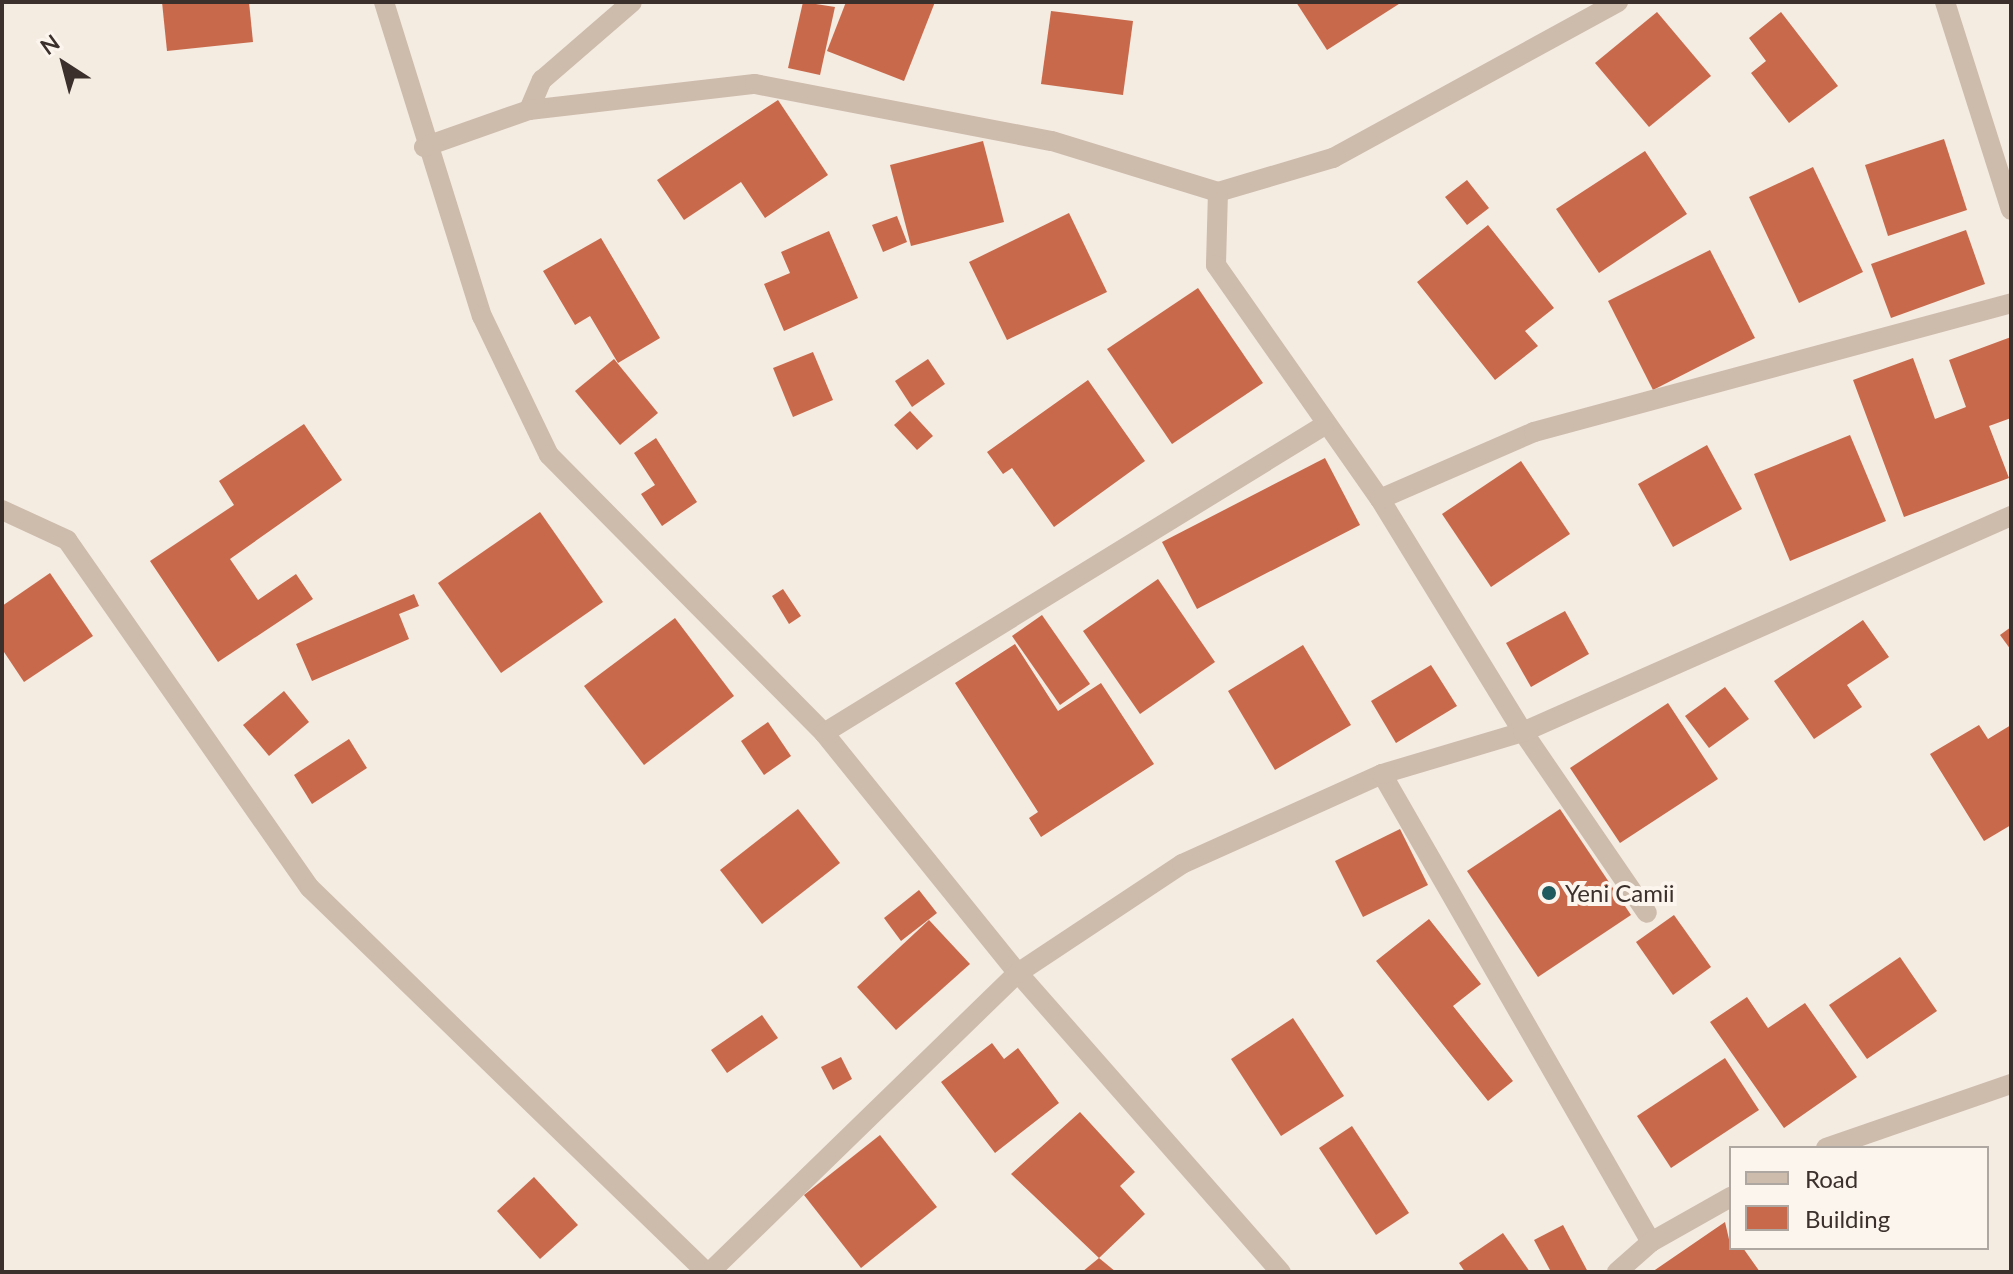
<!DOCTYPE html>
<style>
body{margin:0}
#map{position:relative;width:2013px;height:1274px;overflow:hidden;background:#f4ebe1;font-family:Lato,sans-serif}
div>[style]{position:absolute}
.building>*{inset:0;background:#c8694b}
.minor>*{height:20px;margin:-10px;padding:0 10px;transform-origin:10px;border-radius:10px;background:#cdbbac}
.dots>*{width:22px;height:22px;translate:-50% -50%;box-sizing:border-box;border:4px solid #fbf5ee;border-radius:50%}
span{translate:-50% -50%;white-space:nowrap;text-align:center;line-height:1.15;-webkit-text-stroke:8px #fbf5ee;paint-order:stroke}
.poi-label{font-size:24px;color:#3b302b}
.left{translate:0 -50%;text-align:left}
.frame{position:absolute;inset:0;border:4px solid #3b302b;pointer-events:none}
.legend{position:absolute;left:1729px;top:1146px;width:260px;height:104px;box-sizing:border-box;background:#fbf5ee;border:2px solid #aea6a0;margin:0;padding:10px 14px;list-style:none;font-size:24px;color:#3b302b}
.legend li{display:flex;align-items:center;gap:16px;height:40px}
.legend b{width:40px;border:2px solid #aea6a0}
.north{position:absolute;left:24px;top:24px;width:80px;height:80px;-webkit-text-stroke:6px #fbf5ee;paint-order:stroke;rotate:324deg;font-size:22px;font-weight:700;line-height:32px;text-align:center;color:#3b302b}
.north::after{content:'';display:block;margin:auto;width:28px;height:36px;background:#3b302b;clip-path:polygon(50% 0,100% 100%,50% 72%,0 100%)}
</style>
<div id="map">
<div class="building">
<div style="clip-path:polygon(162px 2px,249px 2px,253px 42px,167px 51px)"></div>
<div style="clip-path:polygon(803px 2px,835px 7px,820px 75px,788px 68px)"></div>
<div style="clip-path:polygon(846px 2px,935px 2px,904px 81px,827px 51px)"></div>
<div style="clip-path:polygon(1296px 2px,1402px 2px,1327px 50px)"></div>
<div style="clip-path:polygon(1051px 11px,1133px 21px,1123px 95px,1041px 84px)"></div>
<div style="clip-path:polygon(1657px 12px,1711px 76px,1649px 127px,1595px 63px)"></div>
<div style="clip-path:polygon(1781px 12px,1838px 86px,1789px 123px,1751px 73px,1766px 61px,1749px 38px)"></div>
<div style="clip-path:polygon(778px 100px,828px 175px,765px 218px,741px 182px,684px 220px,657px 180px)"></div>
<div style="clip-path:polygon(1944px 139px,1967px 210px,1888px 236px,1865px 165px)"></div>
<div style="clip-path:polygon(983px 141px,1004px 222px,911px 246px,890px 165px)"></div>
<div style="clip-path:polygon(1645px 151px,1687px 214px,1599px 273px,1556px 209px)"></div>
<div style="clip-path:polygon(1813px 167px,1863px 272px,1799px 303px,1749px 197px)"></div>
<div style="clip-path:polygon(1467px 180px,1489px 208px,1467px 225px,1445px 197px)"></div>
<div style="clip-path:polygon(1069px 213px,1107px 292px,1007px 340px,969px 262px)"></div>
<div style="clip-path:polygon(897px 216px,907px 242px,883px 252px,872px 225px)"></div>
<div style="clip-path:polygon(1488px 225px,1554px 308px,1525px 331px,1538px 346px,1495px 380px,1417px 282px)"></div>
<div style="clip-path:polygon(1966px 230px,1985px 284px,1891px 318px,1871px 264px)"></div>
<div style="clip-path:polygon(829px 231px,858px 298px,784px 331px,764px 284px,790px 273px,781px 252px)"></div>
<div style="clip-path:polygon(601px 238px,660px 338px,618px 363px,590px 316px,575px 325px,543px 271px)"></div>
<div style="clip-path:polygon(1710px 250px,1755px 338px,1653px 390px,1608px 301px)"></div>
<div style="clip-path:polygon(1198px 288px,1263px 383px,1172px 444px,1107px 349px)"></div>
<div style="clip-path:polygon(2011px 337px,2011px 418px,1989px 426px,2009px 478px,1904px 517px,1853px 380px,1913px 358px,1935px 419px,1966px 407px,1949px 360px)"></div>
<div style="clip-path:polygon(813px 352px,833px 400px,793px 417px,773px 368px)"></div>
<div style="clip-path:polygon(614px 359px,658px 413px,620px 445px,575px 391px)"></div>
<div style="clip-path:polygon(928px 359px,945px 384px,912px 407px,895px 381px)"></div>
<div style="clip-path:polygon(1088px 380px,1145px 461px,1054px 527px,1012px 468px,1003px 474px,987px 452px)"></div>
<div style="clip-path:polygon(910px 411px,933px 436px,917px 450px,894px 425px)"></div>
<div style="clip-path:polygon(304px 424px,342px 480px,230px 559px,258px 600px,296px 574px,313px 599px,218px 662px,150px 561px,234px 505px,219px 481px)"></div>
<div style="clip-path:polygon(1850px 435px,1886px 521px,1790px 561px,1754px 474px)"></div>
<div style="clip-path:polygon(656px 438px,697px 502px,662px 526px,641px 494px,655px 485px,634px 453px)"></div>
<div style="clip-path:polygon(1707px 445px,1742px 509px,1673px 547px,1638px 484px)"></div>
<div style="clip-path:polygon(1325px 458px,1360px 525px,1197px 609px,1162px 542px)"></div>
<div style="clip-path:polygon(1521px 461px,1570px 534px,1491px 587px,1442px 514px)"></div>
<div style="clip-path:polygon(540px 512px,603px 602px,501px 673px,438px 583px)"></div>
<div style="clip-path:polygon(50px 573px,93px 636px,24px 682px,2px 649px,2px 606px)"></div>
<div style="clip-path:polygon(1158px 579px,1215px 662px,1140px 714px,1083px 631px)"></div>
<div style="clip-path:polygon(783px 589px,801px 616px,789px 624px,772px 596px)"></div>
<div style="clip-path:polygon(414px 594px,419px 606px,399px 614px,409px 639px,312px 681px,296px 644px)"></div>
<div style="clip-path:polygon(1565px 611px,1589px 654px,1531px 687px,1506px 643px)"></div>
<div style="clip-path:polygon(1042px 615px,1090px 684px,1060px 705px,1012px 636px)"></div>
<div style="clip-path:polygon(675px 618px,734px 696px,644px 765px,584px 686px)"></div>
<div style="clip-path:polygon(1863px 620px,1889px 657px,1847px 685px,1862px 707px,1814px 739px,1774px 681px)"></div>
<div style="clip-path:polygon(2011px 627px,2011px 650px,2000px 635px)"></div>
<div style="clip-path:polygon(1015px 644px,1058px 711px,1101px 683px,1154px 764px,1041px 837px,1029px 818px,1038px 812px,955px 683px)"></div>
<div style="clip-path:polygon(1303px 645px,1351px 725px,1275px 770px,1228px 691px)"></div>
<div style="clip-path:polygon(1431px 665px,1457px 706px,1396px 743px,1371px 701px)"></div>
<div style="clip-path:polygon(1725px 687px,1749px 719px,1709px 748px,1685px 716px)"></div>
<div style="clip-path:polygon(284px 691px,309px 722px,269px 756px,243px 725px)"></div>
<div style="clip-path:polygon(1668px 703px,1718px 779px,1620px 843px,1570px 768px)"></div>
<div style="clip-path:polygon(768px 722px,791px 756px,764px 775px,741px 741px)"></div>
<div style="clip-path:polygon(1979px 725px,1988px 739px,2011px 725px,2011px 825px,1984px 841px,1930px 754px)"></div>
<div style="clip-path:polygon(349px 739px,367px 768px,312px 804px,294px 775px)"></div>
<div style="clip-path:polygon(798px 809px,840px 863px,762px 924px,720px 870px)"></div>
<div style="clip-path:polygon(1560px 809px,1631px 915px,1538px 977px,1467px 871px)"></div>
<div style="clip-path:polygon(1400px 829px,1428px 885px,1363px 917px,1335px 861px)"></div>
<div style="clip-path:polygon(919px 890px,937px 913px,901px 941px,884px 918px)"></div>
<div style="clip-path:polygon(1674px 915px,1711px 967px,1673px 995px,1636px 942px)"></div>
<div style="clip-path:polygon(1429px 919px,1481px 984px,1453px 1006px,1513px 1081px,1488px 1101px,1376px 961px)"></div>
<div style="clip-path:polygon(929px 920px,970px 964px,896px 1030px,857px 987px)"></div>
<div style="clip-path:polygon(1900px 957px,1937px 1011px,1867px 1059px,1829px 1005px)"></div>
<div style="clip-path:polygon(1747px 997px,1768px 1028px,1805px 1003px,1857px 1077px,1784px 1128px,1710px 1022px)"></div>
<div style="clip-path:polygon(762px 1015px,778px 1038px,727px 1073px,711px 1050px)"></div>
<div style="clip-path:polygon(1293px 1018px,1344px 1096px,1281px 1136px,1231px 1059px)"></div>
<div style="clip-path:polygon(992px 1043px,1004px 1059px,1018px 1048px,1059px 1103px,995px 1153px,941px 1082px)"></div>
<div style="clip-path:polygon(841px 1057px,852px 1079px,833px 1090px,821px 1067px)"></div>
<div style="clip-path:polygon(1725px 1058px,1759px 1110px,1671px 1168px,1637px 1116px)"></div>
<div style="clip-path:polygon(1080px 1112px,1135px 1172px,1120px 1186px,1145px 1214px,1099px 1258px,1011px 1174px)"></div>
<div style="clip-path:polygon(1352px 1126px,1409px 1213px,1376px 1235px,1319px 1148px)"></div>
<div style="clip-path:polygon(880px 1135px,937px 1207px,861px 1268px,804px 1195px)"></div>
<div style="clip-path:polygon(534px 1177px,578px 1225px,540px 1259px,497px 1211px)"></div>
<div style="clip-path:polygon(1725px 1222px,1731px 1248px,1743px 1248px,1760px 1272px,1652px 1272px)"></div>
<div style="clip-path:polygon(1563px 1225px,1588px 1272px,1551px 1272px,1534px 1240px)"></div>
<div style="clip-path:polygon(1503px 1233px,1530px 1272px,1465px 1272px,1459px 1263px)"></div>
<div style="clip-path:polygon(1099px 1258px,1116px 1272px,1082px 1272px)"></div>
</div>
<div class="minor">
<div style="left:384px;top:2px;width:329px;rotate:72.7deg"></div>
<div style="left:482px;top:316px;width:154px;rotate:64.3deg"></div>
<div style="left:549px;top:455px;width:391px;rotate:45.3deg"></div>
<div style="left:824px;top:733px;width:309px;rotate:51.1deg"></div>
<div style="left:1018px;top:973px;width:398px;rotate:48.7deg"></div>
<div style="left:1945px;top:2px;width:218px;rotate:72.4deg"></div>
<div style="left:529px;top:110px;width:33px;rotate:-67deg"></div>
<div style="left:542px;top:80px;width:119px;rotate:-40.9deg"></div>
<div style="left:424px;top:147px;width:111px;rotate:-19.4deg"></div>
<div style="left:529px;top:110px;width:227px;rotate:-6.6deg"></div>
<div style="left:755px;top:84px;width:302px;rotate:10.9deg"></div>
<div style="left:1052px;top:141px;width:174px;rotate:17.1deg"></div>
<div style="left:1218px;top:192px;width:120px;rotate:-16.5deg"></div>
<div style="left:1333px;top:158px;width:325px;rotate:-28.7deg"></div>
<div style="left:1218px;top:192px;width:73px;rotate:91.6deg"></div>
<div style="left:1216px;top:265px;width:286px;rotate:55deg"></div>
<div style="left:1380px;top:499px;width:273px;rotate:58.5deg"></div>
<div style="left:1523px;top:732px;width:219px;rotate:55.6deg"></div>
<div style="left:1380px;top:499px;width:168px;rotate:-23.5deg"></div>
<div style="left:1534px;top:432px;width:494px;rotate:-15.1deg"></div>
<div style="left:2px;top:510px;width:72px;rotate:24.8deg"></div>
<div style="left:67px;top:540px;width:424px;rotate:55.1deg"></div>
<div style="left:310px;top:888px;width:552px;rotate:44.12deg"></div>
<div style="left:824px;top:733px;width:586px;rotate:-31.6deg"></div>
<div style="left:1382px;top:774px;width:540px;rotate:60.11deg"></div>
<div style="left:1826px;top:1148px;width:196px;rotate:-19.1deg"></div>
<div style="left:710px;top:1272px;width:429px;rotate:-44.2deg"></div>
<div style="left:1018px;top:973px;width:197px;rotate:-33.6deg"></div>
<div style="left:1182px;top:864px;width:219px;rotate:-24.2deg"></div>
<div style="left:1382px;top:774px;width:147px;rotate:-16.6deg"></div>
<div style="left:1523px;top:732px;width:534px;rotate:-23.88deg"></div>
<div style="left:1617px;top:1272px;width:45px;rotate:-41.4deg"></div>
<div style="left:1651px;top:1242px;width:92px;rotate:-29.4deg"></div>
</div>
<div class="dots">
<div style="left:1549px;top:893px;background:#1f5a5e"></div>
</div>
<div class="poi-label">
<span class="left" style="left:1565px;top:893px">Yeni Camii</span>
</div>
<div class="frame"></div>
<ul class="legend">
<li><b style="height:10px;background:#cdbbac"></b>Road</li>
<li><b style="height:22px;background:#c8694b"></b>Building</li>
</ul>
<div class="north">N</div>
</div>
